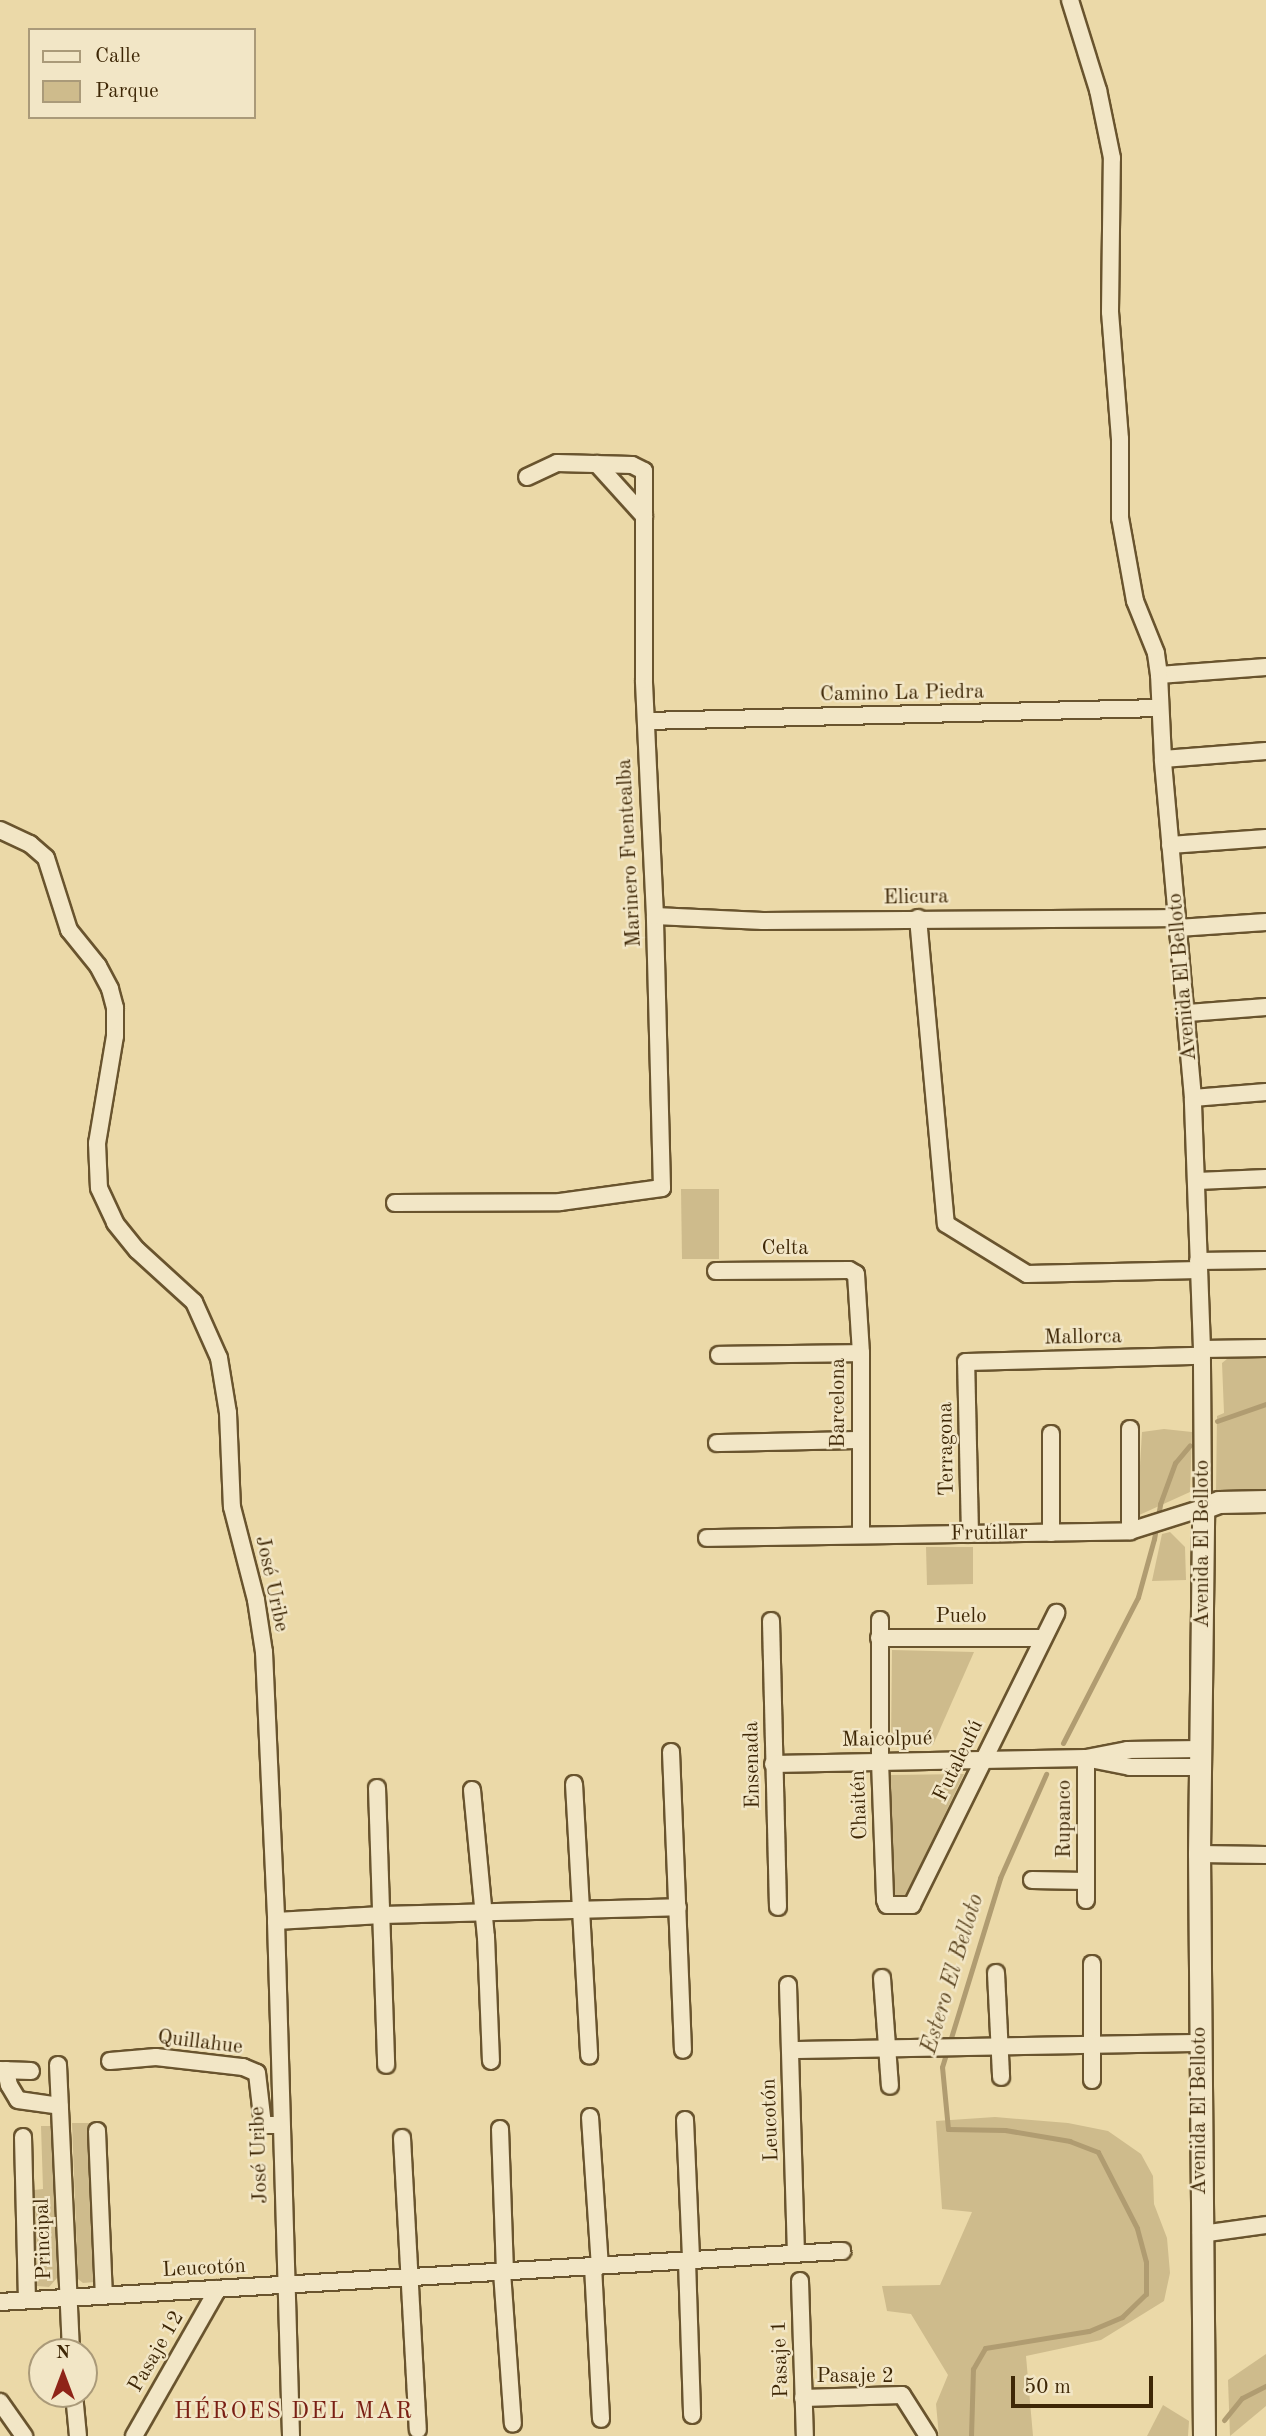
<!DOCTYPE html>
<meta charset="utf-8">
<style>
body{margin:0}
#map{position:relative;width:1266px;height:2436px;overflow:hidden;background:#ebd9a8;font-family:"Old Standard TT",serif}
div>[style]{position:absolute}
.green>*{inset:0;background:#cebb8c}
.stream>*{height:5px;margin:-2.5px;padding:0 2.5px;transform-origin:2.5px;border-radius:2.5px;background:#b09c71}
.roads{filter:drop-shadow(2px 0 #69542e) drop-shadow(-2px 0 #69542e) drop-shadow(0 2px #69542e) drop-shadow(0 -2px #69542e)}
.street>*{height:16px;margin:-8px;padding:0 8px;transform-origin:8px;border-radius:8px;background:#f2e6c6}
.secondary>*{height:21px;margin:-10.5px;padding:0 10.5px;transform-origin:10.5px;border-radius:10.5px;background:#f2e6c6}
span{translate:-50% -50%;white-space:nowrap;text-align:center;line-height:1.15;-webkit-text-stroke:5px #f2e6c6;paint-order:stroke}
.street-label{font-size:21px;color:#3e2706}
.water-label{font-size:23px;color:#604a26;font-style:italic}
.neighbourhood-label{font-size:23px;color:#7a1f14;letter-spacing:2px}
.legend{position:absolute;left:28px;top:28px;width:228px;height:91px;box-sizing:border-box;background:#f2e6c6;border:2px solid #aa9a79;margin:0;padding:9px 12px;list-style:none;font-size:21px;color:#3e2706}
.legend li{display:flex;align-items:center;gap:14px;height:35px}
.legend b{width:35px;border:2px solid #aa9a79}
.north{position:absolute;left:28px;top:2338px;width:70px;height:70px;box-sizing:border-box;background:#f2e6c6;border:2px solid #aa9a79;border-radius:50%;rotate:0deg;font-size:19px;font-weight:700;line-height:28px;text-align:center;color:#3e2706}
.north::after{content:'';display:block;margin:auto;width:24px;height:32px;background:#8f2418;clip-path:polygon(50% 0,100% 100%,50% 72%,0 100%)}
.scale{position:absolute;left:1011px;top:2376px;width:142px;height:32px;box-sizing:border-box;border:4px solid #3e2706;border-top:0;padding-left:9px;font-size:21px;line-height:24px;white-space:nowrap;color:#3e2706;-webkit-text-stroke:5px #f2e6c6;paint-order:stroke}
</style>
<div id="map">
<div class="green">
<div style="clip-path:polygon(681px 1189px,719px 1189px,719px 1259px,682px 1259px)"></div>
<div style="clip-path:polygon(1266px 1357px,1266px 1491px,1216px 1491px,1217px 1416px,1224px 1413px,1222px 1363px,1227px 1359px)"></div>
<div style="clip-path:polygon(1164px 1429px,1192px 1432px,1190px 1492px,1137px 1516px,1142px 1432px)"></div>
<div style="clip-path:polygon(1170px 1532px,1185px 1547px,1186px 1580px,1152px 1581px,1162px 1534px)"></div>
<div style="clip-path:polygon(926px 1547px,973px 1547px,973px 1584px,927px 1585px)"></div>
<div style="clip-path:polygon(892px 1650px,974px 1652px,933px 1745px,891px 1745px)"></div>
<div style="clip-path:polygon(964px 1774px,906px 1895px,896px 1899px,891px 1893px,891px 1775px)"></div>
<div style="clip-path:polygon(995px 2117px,1068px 2123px,1108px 2131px,1141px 2154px,1153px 2176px,1154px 2204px,1167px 2238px,1170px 2273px,1164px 2301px,1101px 2340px,1026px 2356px,1033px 2436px,939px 2436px,936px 2404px,948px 2375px,911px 2314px,887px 2311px,882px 2286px,940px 2285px,972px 2212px,942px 2209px,936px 2121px)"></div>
<div style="clip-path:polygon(72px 2123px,91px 2123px,98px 2276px,95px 2282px,83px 2283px,78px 2279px)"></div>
<div style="clip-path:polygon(41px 2126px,54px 2126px,59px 2262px,57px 2278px,49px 2287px,37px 2286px,34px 2190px,43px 2189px)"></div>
<div style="clip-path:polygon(1266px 2354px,1266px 2406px,1230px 2436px,1228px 2380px)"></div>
<div style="clip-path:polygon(1163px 2405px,1189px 2421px,1188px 2436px,1147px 2436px)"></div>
</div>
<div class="stream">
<div style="left:1217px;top:1421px;width:52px;rotate:-19.1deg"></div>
<div style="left:1063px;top:1743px;width:164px;rotate:-62.8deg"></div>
<div style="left:1138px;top:1597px;width:60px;rotate:-74.6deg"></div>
<div style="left:1154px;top:1539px;width:36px;rotate:-80deg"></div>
<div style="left:1160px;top:1504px;width:44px;rotate:-69.9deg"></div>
<div style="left:1175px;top:1463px;width:23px;rotate:-50deg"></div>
<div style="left:1224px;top:2420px;width:28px;rotate:-51deg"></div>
<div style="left:1242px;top:2398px;width:27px;rotate:-27deg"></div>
<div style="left:971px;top:2436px;width:67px;rotate:-88.3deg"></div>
<div style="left:973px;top:2369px;width:24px;rotate:-60deg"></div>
<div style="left:985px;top:2348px;width:105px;rotate:-9.3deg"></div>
<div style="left:1089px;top:2331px;width:36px;rotate:-23deg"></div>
<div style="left:1122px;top:2317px;width:33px;rotate:-44deg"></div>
<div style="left:1146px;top:2294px;width:32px;rotate:-90deg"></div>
<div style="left:1146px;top:2262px;width:35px;rotate:-105deg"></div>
<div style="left:1137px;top:2228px;width:85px;rotate:-117.2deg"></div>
<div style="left:1098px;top:2152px;width:30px;rotate:-159deg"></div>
<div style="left:1070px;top:2141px;width:66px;rotate:-170.4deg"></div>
<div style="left:1005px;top:2130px;width:57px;rotate:-179deg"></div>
<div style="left:948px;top:2129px;width:62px;rotate:-95.5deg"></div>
<div style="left:942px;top:2067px;width:198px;rotate:-72.9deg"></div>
<div style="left:1000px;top:1878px;width:114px;rotate:-66.1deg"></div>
</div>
<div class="roads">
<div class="street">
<div style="left:597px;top:464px;width:70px;rotate:47.9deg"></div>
<div style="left:1159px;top:675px;width:107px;rotate:-4.3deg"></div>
<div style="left:646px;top:721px;width:514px;rotate:-1.45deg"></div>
<div style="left:1163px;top:759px;width:103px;rotate:-4.4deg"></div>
<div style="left:0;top:830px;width:33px;rotate:25deg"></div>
<div style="left:30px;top:844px;width:21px;rotate:41deg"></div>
<div style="left:46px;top:858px;width:76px;rotate:72.3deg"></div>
<div style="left:69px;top:930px;width:46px;rotate:51.1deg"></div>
<div style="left:98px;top:966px;width:26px;rotate:62deg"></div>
<div style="left:110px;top:989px;width:20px;rotate:75deg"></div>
<div style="left:115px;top:1008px;width:28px;rotate:90deg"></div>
<div style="left:115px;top:1036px;width:109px;rotate:99.5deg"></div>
<div style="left:97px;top:1143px;width:45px;rotate:87.5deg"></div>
<div style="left:99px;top:1188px;width:38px;rotate:65deg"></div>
<div style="left:115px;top:1223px;width:35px;rotate:51deg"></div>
<div style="left:137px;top:1250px;width:77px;rotate:42.4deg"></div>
<div style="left:194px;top:1302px;width:61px;rotate:65.9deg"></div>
<div style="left:219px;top:1358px;width:56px;rotate:80.7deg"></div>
<div style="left:228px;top:1413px;width:94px;rotate:87.6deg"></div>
<div style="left:232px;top:1507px;width:96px;rotate:75.5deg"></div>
<div style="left:256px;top:1600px;width:53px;rotate:81.3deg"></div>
<div style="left:264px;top:1652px;width:269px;rotate:87.4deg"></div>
<div style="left:276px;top:1921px;width:515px;rotate:88.33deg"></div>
<div style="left:1170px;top:845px;width:96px;rotate:-4.2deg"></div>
<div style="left:655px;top:916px;width:108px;rotate:2.7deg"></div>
<div style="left:763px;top:921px;width:414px;rotate:-0.4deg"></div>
<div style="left:918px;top:918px;width:307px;rotate:84.8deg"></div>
<div style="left:946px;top:1224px;width:95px;rotate:31.7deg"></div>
<div style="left:1027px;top:1274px;width:172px;rotate:-1.3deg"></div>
<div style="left:1178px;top:928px;width:88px;rotate:-3.9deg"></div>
<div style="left:1188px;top:1013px;width:78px;rotate:-4.4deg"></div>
<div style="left:1193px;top:1098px;width:73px;rotate:-4.7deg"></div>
<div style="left:1197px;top:1181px;width:69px;rotate:-2.5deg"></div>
<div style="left:395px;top:1203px;width:165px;rotate:-0.3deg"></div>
<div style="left:560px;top:1202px;width:103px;rotate:-7.8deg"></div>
<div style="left:662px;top:1188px;width:272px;rotate:-91.5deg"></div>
<div style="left:655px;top:916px;width:236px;rotate:-92.7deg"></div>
<div style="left:644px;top:680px;width:209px;rotate:-90deg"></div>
<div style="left:644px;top:471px;width:13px;rotate:-153deg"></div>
<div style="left:632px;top:465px;width:75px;rotate:-178.5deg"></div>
<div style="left:557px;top:463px;width:33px;rotate:155deg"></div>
<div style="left:1198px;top:1261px;width:68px;rotate:-0.8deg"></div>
<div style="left:716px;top:1271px;width:133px;rotate:-0.4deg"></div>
<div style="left:849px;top:1270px;width:8px;rotate:30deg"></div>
<div style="left:856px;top:1274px;width:79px;rotate:86.4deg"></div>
<div style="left:861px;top:1353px;width:182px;rotate:90deg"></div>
<div style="left:1202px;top:1349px;width:64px;rotate:-0.9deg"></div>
<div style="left:719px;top:1355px;width:142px;rotate:-0.8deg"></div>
<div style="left:1130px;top:1429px;width:102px;rotate:90deg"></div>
<div style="left:717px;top:1443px;width:143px;rotate:-1.2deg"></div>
<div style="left:1051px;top:1533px;width:99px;rotate:-90deg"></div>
<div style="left:970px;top:1534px;width:172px;rotate:-91.3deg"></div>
<div style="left:966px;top:1362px;width:236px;rotate:-1.5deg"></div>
<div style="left:707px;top:1538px;width:423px;rotate:-0.9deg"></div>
<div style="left:1130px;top:1531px;width:77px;rotate:-17.5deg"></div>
<div style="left:1203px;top:1508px;width:159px;rotate:-90.4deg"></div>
<div style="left:1202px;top:1349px;width:251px;rotate:-92.1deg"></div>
<div style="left:1193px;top:1098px;width:340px;rotate:-95.1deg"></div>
<div style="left:1163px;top:759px;width:84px;rotate:-92.7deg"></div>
<div style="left:1159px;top:675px;width:22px;rotate:-98deg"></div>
<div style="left:1156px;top:653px;width:56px;rotate:-112deg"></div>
<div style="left:1135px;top:601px;width:84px;rotate:-100.2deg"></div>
<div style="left:1120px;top:518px;width:79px;rotate:-90deg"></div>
<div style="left:1120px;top:439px;width:127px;rotate:-94.5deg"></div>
<div style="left:1110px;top:312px;width:154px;rotate:-89.3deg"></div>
<div style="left:1112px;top:158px;width:69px;rotate:-101.6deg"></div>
<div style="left:1098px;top:90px;width:94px;rotate:-107.3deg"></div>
<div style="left:880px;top:1620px;width:141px;rotate:90deg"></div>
<div style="left:880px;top:1761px;width:139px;rotate:87.9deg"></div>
<div style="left:885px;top:1900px;width:5px;rotate:68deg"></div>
<div style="left:887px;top:1905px;width:25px"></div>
<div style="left:912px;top:1905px;width:326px;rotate:-63.7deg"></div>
<div style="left:771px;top:1621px;width:286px;rotate:88.6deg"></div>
<div style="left:879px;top:1638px;width:163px"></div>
<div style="left:671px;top:1752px;width:298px;rotate:87.7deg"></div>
<div style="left:1095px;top:1760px;width:36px;rotate:11deg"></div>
<div style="left:1130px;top:1767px;width:70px"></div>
<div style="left:773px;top:1764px;width:313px;rotate:-1.1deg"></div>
<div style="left:1086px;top:1758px;width:42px;rotate:-11deg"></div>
<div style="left:1127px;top:1750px;width:73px;rotate:-0.8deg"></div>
<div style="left:574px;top:1784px;width:272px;rotate:86.8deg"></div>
<div style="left:377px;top:1788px;width:277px;rotate:88.1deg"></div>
<div style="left:472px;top:1790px;width:148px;rotate:84.6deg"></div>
<div style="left:486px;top:1937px;width:124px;rotate:87.7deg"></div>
<div style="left:1199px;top:1854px;width:67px;rotate:0.9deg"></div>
<div style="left:1032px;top:1880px;width:54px;rotate:1.1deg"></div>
<div style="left:1086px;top:1900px;width:142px;rotate:-90deg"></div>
<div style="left:276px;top:1921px;width:106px;rotate:-3.2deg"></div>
<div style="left:382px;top:1915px;width:296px;rotate:-1.5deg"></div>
<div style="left:1092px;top:1964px;width:116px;rotate:90deg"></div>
<div style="left:996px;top:1973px;width:104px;rotate:87.2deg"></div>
<div style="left:882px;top:1978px;width:108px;rotate:85.8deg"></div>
<div style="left:788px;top:1985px;width:269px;rotate:88.3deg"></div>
<div style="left:791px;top:2050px;width:409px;rotate:-1deg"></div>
<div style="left:110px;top:2061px;width:46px;rotate:-5deg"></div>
<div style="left:156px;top:2057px;width:88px;rotate:6.6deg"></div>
<div style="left:243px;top:2067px;width:15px;rotate:23deg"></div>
<div style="left:257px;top:2073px;width:52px;rotate:83.4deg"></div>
<div style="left:263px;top:2125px;width:17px"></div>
<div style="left:58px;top:2065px;width:287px;rotate:87.4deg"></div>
<div style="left:0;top:2070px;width:31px;rotate:2deg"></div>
<div style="left:6px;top:2070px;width:15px;rotate:79deg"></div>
<div style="left:9px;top:2085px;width:17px;rotate:59deg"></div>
<div style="left:18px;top:2100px;width:42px;rotate:8.1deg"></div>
<div style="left:590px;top:2117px;width:149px;rotate:86.2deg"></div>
<div style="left:685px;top:2120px;width:140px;rotate:87.5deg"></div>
<div style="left:500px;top:2129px;width:143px;rotate:88deg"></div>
<div style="left:97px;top:2131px;width:165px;rotate:87.6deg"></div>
<div style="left:23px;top:2137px;width:163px;rotate:88.6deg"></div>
<div style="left:402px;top:2138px;width:292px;rotate:86.9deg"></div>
<div style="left:1201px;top:2234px;width:66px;rotate:-7.9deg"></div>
<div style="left:687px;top:2261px;width:154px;rotate:88.1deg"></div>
<div style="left:593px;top:2266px;width:153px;rotate:87deg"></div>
<div style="left:502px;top:2272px;width:152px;rotate:85.9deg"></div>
<div style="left:800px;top:2281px;width:155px;rotate:88.2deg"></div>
<div style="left:0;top:2302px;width:844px;rotate:-3.47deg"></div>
<div style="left:74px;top:2394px;width:42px;rotate:84.6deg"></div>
<div style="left:803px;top:2398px;width:99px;rotate:-1.7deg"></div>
<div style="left:902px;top:2395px;width:49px;rotate:57.6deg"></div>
<div style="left:0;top:2402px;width:42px;rotate:54.8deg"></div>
<div style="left:134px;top:2436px;width:169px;rotate:-60.3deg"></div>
</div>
<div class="secondary">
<div style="left:1204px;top:2436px;width:582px;rotate:-90.49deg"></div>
<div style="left:1199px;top:1854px;width:346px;rotate:-89.3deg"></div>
<div style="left:1203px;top:1508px;width:17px;rotate:-21deg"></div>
<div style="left:1219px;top:1502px;width:47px;rotate:-1.2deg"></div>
</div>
</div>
<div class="street-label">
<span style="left:902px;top:694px;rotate:-1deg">Camino La Piedra</span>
<span style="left:630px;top:853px;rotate:-93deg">Marinero Fuentealba</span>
<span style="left:916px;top:898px;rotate:-1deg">Elicura</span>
<span style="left:1183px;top:977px;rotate:-95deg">Avenida El Belloto</span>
<span style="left:785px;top:1249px">Celta</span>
<span style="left:1083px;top:1338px;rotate:-1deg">Mallorca</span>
<span style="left:839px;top:1403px;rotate:-90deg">Barcelona</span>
<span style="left:947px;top:1449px;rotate:-91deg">Terragona</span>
<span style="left:989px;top:1534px;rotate:-1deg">Frutillar</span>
<span style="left:1203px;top:1544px;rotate:-90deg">Avenida El Belloto</span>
<span style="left:271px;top:1584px;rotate:78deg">José Uribe</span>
<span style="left:961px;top:1617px">Puelo</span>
<span style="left:887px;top:1740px;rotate:-1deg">Maicolpué</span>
<span style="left:959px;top:1761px;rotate:-64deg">Futaleufú</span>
<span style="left:753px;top:1765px;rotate:-91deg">Ensenada</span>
<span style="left:860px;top:1805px;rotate:-92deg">Chaitén</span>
<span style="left:1065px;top:1819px;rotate:-90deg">Rupanco</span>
<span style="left:200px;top:2043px;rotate:7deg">Quillahue</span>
<span style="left:1200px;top:2111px;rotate:-90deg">Avenida El Belloto</span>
<span style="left:771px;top:2120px;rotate:-92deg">Leucotón</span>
<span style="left:260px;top:2155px;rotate:-92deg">José Uribe</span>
<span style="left:44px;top:2239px;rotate:-92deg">Principal</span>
<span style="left:204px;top:2269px;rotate:-3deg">Leucotón</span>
<span style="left:157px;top:2352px;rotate:-60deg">Pasaje 12</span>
<span style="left:781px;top:2359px;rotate:-92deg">Pasaje 1</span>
<span style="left:855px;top:2377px">Pasaje 2</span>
</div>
<div class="water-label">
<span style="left:953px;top:1974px;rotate:-73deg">Estero El Belloto</span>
</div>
<div class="neighbourhood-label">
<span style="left:294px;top:2412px">HÉROES DEL MAR</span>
</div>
<ul class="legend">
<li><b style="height:9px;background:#f2e6c6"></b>Calle</li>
<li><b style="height:19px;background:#cebb8c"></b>Parque</li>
</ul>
<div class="north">N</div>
<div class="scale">50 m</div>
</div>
